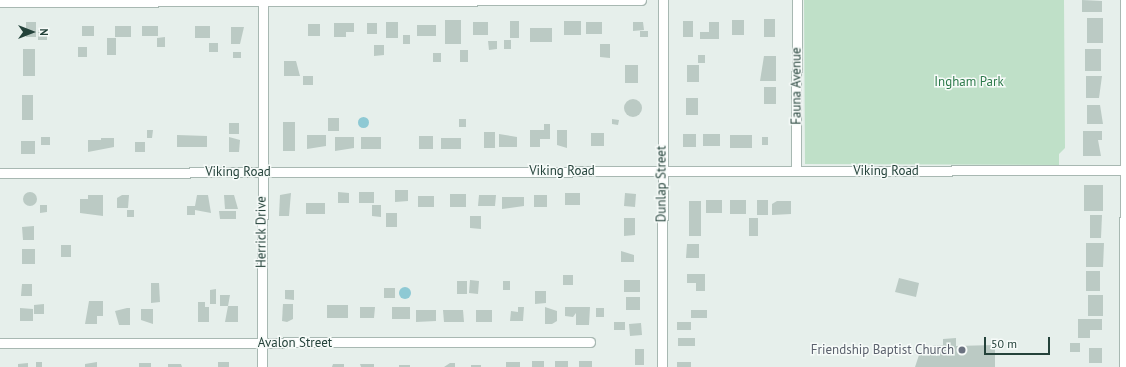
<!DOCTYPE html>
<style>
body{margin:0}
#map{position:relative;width:1126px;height:367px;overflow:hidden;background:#e6efeb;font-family:"PT Sans",sans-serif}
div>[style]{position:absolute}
.green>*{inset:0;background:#bfe0c8}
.water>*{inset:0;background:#8ec9d4}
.round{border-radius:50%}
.building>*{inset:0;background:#bbcac4}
.roads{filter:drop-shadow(1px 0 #a8b8b2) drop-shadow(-1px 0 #a8b8b2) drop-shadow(0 1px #a8b8b2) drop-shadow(0 -1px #a8b8b2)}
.street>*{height:9px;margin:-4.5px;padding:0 4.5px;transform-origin:4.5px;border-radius:4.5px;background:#fff}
.dots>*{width:11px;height:11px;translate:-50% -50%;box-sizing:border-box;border:2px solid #f7fbf9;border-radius:50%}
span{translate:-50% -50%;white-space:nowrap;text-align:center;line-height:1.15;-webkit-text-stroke:3px #f7fbf9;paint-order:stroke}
.park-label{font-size:13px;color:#2d7a4b}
.street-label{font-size:13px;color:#24423a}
.worship-label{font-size:13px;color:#5b616d}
.right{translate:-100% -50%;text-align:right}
.north{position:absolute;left:12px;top:12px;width:40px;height:40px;-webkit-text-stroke:3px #f7fbf9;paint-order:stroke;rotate:90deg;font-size:11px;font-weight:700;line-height:16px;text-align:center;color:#24423a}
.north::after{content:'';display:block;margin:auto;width:14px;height:18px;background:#24423a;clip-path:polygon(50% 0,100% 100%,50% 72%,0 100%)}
.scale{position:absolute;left:984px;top:337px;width:66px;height:18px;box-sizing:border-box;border:2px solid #24423a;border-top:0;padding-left:5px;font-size:12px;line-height:14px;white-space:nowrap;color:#24423a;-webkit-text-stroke:3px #f7fbf9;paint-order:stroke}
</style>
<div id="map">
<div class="green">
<div style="clip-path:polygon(804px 0,1064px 0,1065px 148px,1059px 154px,1059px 165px,805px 164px)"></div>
</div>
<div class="water">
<div class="round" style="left:357.5px;top:116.5px;width:11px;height:11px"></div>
<div class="round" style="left:399px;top:287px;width:12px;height:12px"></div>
</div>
<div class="building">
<div style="clip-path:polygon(1082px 0,1102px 1px,1102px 12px,1082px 12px)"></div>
<div style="clip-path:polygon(1087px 18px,1103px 18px,1103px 43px,1087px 43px)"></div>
<div style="clip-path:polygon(764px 19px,775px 19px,775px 37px,764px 37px)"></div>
<div style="clip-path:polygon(445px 20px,461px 20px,461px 44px,445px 44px)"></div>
<div style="clip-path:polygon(732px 20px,744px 20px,744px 35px,732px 35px)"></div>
<div style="clip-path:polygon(510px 21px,519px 21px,519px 38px,510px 38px)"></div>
<div style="clip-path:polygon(564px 21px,581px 21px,581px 35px,564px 35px)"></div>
<div style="clip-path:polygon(683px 21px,693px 21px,693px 37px,683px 37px)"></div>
<div style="clip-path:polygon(26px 22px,36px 22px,36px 37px,26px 37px)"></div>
<div style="clip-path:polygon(386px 22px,398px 22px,398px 38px,386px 38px)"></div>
<div style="clip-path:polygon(473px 22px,488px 22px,488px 35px,473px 35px)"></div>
<div style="clip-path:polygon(586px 22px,602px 22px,602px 34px,586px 34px)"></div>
<div style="clip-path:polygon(633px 22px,643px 22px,644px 30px,633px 31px)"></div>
<div style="clip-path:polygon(709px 22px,719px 22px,719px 39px,700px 39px,700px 32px,709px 32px)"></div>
<div style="clip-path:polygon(334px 23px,354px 23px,354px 32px,346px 32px,346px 37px,334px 37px)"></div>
<div style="clip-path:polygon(367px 23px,377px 23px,377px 34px,367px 34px)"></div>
<div style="clip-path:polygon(308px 24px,320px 24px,320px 36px,308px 36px)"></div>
<div style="clip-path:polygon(417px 25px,436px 25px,436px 36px,417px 36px)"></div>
<div style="clip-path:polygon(82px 26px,94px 26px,94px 36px,82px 36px)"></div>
<div style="clip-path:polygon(115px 26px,131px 26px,131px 37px,115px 37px)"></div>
<div style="clip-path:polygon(142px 26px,158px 26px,158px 36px,142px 36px)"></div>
<div style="clip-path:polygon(195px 26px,210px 26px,210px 38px,195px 38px)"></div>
<div style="clip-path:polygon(231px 27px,244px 27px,240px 44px,231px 44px)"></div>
<div style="clip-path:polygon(530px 28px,552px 28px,552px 42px,530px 42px)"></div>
<div style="clip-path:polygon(38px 30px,47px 30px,47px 40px,38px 40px)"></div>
<div style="clip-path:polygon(640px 31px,648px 31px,648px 37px,640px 37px)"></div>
<div style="clip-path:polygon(403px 35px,410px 35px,410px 44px,403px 44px)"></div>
<div style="clip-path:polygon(165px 37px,165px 47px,157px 47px,157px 38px)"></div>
<div style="clip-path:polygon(107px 38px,116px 38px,116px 55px,107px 55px)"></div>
<div style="clip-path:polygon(504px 40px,511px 40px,511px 49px,504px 49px)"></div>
<div style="clip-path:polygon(488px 41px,497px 41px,497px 49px,489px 50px)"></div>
<div style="clip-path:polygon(209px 43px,218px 43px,218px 52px,209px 52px)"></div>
<div style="clip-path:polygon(600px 44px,610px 44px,610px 58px,600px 57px)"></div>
<div style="clip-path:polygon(374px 45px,384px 45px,384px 55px,374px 56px)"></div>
<div style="clip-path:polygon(78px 47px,87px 47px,87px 57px,78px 57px)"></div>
<div style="clip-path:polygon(23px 49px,35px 49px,35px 76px,23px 76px)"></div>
<div style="clip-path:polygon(1085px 49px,1101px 49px,1101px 71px,1085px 71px)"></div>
<div style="clip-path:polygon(460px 50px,468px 50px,468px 62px,460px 62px)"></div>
<div style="clip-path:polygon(233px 52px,241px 52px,241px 58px,233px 58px)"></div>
<div style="clip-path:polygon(433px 53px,441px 53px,441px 62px,433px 62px)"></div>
<div style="clip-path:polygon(698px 55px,705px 55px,705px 63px,698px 63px)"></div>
<div style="clip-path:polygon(764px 56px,776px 56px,776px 81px,760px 81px)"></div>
<div style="clip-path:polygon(284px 61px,296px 61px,300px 76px,284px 76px)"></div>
<div style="clip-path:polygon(625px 65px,638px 65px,638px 83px,625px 83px)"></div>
<div style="clip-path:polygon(687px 65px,699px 65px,699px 82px,687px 82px)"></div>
<div style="clip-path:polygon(303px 76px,313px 76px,313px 85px,303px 85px)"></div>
<div style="clip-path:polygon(1086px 76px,1102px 76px,1099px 98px,1086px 98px)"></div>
<div style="clip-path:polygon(764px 87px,776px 87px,776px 104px,764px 104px)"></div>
<div style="clip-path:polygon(22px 95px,33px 95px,33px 120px,22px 120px)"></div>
<div style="clip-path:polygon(686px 98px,698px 98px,698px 115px,686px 115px)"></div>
<div class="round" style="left:624px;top:99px;width:18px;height:18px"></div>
<div style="clip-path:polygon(1087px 105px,1100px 105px,1103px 124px,1087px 124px)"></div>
<div style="clip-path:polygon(328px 118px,339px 118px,339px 131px,328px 131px)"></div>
<div style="clip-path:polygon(459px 119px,466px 119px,466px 127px,459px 127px)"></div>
<div style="clip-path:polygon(612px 119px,619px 120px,618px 125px,612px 124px)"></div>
<div style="clip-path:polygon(283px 122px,295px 122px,295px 151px,283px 151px)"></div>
<div style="clip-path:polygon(229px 123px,239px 123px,239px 134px,229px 134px)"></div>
<div style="clip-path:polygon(544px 124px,550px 124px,550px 139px,540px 139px,540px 147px,530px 147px,530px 130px,544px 130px)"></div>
<div style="clip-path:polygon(147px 130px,153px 130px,152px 138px,147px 138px)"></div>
<div style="clip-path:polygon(557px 130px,567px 130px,567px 148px,557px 145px)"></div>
<div style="clip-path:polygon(1083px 131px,1102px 131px,1102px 140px,1098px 140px,1101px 156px,1083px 156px)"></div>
<div style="clip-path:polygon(484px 132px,495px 132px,495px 148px,484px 148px)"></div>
<div style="clip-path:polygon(591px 133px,604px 133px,604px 146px,591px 146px)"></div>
<div style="clip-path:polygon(499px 134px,517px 137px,517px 147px,499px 147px)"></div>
<div style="clip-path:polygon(683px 134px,696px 134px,696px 147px,683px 147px)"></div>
<div style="clip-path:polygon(703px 134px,720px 134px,720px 146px,703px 146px)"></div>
<div style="clip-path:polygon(177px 135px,207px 136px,207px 147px,177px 147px)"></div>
<div style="clip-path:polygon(307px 135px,326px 135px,326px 146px,307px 149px)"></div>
<div style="clip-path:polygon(730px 135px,752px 135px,752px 148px,730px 148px)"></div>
<div style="clip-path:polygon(419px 136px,433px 136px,433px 149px,419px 149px)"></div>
<div style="clip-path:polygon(41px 137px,50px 137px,50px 145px,41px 145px)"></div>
<div style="clip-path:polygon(229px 137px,240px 140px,239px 152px,229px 152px)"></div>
<div style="clip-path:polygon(335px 137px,354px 137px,354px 148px,335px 151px)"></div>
<div style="clip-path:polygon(361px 137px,381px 137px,381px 149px,361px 149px)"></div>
<div style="clip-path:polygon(762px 137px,768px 137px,768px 145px,762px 145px)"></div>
<div style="clip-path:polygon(101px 138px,114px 138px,114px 147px,88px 152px,88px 140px,101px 140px)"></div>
<div style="clip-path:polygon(441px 138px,461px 138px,461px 149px,441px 149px)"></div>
<div style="clip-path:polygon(21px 141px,35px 141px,35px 154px,21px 154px)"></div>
<div style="clip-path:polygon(135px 142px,145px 142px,145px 152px,135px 152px)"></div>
<div style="clip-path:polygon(1084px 185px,1103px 185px,1103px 211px,1084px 211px)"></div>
<div style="clip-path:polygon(395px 190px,408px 190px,408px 201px,395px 202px)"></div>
<div style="clip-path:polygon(338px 192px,349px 193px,349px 203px,338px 203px)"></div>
<div style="clip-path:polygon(359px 192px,374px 192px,374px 203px,359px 203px)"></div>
<div class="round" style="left:23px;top:192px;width:14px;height:14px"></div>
<div style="clip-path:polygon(291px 193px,289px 216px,279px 216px,280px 195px)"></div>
<div style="clip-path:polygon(565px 193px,580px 193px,580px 205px,565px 205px)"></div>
<div style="clip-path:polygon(625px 193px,636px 194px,635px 207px,624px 206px)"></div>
<div style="clip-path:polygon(450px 194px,466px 194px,466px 207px,450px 207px)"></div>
<div style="clip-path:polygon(88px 195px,103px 195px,103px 216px,80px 213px,80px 199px,88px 199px)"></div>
<div style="clip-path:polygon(122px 195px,129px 195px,128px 208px,117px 208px,117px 198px)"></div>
<div style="clip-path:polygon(197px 195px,208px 195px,211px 213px,195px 210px,195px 215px,187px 215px,187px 206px,195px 206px)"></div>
<div style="clip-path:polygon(224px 195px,234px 195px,238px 209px,225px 209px)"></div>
<div style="clip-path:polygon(479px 195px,496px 195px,495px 206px,478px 206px)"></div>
<div style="clip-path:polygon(534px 195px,547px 195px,547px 207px,534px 207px)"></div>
<div style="clip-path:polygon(418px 196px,434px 196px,434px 207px,418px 207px)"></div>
<div style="clip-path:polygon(502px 197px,524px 197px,524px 206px,502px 209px)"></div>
<div style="clip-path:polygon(706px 200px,722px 200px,722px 213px,706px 213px)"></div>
<div style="clip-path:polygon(730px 200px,746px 200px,746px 214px,730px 214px)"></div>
<div style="clip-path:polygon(757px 200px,768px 200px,768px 215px,757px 215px)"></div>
<div style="clip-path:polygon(689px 201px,701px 201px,701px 236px,689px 236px)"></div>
<div style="clip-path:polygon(777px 201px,791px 201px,791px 214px,772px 215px,772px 204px)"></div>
<div style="clip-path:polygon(306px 203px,325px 203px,325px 214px,306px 214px)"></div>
<div style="clip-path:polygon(40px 205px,47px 205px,47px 212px,40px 213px)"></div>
<div style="clip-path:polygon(372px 205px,381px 205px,381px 217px,372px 216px)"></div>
<div style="clip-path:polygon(127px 210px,134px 210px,134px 217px,127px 217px)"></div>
<div style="clip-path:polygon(219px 211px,236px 211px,236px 219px,220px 219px)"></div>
<div style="clip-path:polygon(386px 213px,397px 213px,397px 227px,386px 227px)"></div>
<div style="clip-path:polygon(1090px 215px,1102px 215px,1101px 238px,1090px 238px)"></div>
<div style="clip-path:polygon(470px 216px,481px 216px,481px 229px,470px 228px)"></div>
<div style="clip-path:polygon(624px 218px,635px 218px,635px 235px,624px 236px)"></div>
<div style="clip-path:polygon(749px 218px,758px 218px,758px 236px,749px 236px)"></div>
<div style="clip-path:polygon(34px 226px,34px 240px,23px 240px,22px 227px)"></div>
<div style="clip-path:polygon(1086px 243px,1104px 243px,1103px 267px,1086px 267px)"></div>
<div style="clip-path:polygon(687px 244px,699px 244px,699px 258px,686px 258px)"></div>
<div style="clip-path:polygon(61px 245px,71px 245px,71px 257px,61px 257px)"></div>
<div style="clip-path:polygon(22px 249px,35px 249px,35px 264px,22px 264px)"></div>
<div style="clip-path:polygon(621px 251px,634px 255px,634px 262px,621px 262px)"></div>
<div style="clip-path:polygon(1086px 271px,1100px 271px,1100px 291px,1086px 291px)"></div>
<div style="clip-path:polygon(687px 274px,705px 274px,705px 291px,696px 291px,696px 283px,687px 283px)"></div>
<div style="clip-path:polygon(563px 275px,573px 275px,573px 285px,563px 285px)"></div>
<div style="clip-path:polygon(899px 278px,919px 283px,916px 297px,895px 292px)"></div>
<div style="clip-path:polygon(470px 280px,479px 281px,478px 294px,469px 293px)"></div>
<div style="clip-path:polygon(624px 280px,640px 280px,640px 292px,624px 292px)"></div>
<div style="clip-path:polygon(457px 281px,467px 281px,467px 294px,457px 294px)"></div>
<div style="clip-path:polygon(503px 281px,510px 281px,510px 290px,503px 290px)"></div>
<div style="clip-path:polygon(151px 283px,159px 283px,160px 302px,151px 303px)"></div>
<div style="clip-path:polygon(22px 284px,32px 284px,32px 296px,21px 296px)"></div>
<div style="clip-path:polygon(384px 288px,395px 288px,395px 298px,384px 298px)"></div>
<div style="clip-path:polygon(216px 289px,216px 304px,210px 304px,210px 290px)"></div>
<div style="clip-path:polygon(285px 290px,294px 290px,294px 300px,285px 299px)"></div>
<div style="clip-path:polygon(535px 291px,546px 291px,546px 303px,535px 304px)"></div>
<div style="clip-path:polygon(220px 295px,230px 295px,228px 306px,220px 306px)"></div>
<div style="clip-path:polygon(1088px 295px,1103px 295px,1103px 316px,1088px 316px)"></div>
<div style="clip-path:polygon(626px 297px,640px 297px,640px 310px,626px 310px)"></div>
<div style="clip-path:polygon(89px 301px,103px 301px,103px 316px,97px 316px,97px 324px,85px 324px)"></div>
<div style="clip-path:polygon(198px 302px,205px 302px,205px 307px,209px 307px,209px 322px,198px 322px)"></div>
<div style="clip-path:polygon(44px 304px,44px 314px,34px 314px,34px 305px)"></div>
<div style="clip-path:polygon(283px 304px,293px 304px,293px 319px,287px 322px,282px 321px)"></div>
<div style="clip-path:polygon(327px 305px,348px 305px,348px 318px,327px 318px)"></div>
<div style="clip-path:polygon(228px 306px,238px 306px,238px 322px,225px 322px)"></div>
<div style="clip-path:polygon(360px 307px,375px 307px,374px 318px,360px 318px)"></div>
<div style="clip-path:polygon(392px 307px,410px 307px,410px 319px,392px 319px)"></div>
<div style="clip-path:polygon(518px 307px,524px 307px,523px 321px,510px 321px,511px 311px,518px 312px)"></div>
<div style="clip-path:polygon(545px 307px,557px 311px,557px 321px,552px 324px,545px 324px)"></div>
<div style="clip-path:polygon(565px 307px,590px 307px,589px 325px,576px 325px,576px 313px,573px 317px,565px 316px)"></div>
<div style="clip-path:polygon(20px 308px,33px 309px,33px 321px,20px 321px)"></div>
<div style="clip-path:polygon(127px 308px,130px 308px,130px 325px,119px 325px,115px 311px)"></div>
<div style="clip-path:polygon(596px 308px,604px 308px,604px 317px,596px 317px)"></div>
<div style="clip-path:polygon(141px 309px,153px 309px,153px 324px,141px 320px)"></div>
<div style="clip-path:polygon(416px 310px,436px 310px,436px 321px,416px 322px)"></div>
<div style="clip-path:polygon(443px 310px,463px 310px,464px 322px,444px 322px)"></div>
<div style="clip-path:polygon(476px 310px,492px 310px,492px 322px,476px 322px)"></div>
<div style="clip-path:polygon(691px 310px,707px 310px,707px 318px,691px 318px)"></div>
<div style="clip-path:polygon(1078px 319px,1102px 319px,1102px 330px,1090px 330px,1090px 338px,1078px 338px)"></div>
<div style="clip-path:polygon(614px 322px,625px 322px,625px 330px,614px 330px)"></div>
<div style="clip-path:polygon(677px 322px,691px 322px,691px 330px,677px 330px)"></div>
<div style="clip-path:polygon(641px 323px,642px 335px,630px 336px,629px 324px)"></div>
<div style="clip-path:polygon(678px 338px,695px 338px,695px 346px,678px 346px)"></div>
<div style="clip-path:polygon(956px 338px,956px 346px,995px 345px,995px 367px,915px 367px,919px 355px,926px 355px,933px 345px,943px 345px,943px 339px)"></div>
<div style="clip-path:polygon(1070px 343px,1080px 343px,1080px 352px,1070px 352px)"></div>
<div style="clip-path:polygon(1089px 348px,1102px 348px,1102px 363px,1089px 363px)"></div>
<div style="clip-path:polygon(635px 349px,644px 349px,644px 365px,635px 365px)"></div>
<div style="clip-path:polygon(532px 361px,544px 361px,544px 367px,532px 367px)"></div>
<div style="clip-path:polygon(555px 361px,568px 361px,568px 367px,555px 367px)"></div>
<div style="clip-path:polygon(579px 361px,592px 361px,592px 367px,579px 367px)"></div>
<div style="clip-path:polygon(36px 362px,42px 362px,42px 367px,36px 367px)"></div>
<div style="clip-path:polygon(97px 362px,97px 367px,85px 367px,85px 364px)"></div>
<div style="clip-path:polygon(218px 362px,229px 362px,229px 367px,218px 367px)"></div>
<div style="clip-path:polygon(506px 362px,520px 362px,520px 367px,506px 367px)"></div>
<div style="clip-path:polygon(677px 362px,691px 362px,691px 367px,677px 367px)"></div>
<div style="clip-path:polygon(28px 363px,28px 367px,18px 367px,18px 364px)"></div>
<div style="clip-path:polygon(139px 363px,151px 363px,151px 367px,139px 367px)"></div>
<div style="clip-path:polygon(450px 363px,455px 363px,455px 367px,444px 367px)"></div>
<div style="clip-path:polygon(168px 364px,181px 364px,182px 367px,168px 367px)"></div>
<div style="clip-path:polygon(333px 364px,344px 364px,344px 367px,332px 367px)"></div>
<div style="clip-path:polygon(360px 364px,374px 364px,374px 367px,361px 367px)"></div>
<div style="clip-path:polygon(399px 365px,410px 365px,410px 367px,399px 367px)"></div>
<div style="clip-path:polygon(471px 365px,481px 365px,481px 367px,471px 367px)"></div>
</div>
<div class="roads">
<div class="street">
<div style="left:0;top:2px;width:641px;rotate:-0.18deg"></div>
<div style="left:796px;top:171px;width:171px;rotate:-89.7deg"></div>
<div style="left:0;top:173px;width:1124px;rotate:-0.15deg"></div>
<div style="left:0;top:343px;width:590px;rotate:-0.1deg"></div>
<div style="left:262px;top:367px;width:367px;rotate:-89.8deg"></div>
<div style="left:662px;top:367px;width:367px;rotate:-89.8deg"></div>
<div style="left:1124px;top:367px;width:367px;rotate:-89.8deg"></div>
</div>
</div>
<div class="dots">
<div style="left:962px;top:350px;background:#6b7280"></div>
</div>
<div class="park-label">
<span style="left:969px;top:82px">Ingham Park</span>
</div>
<div class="street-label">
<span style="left:797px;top:86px;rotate:-90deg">Fauna Avenue</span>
<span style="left:562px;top:171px">Viking Road</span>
<span style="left:886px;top:171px">Viking Road</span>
<span style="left:238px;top:172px">Viking Road</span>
<span style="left:662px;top:184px;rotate:-90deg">Dunlap Street</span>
<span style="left:262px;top:232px;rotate:-90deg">Herrick Drive</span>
<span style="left:295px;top:343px">Avalon Street</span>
</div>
<div class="worship-label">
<span class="right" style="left:954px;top:350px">Friendship Baptist Church</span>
</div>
<div class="north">N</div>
<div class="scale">50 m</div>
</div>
